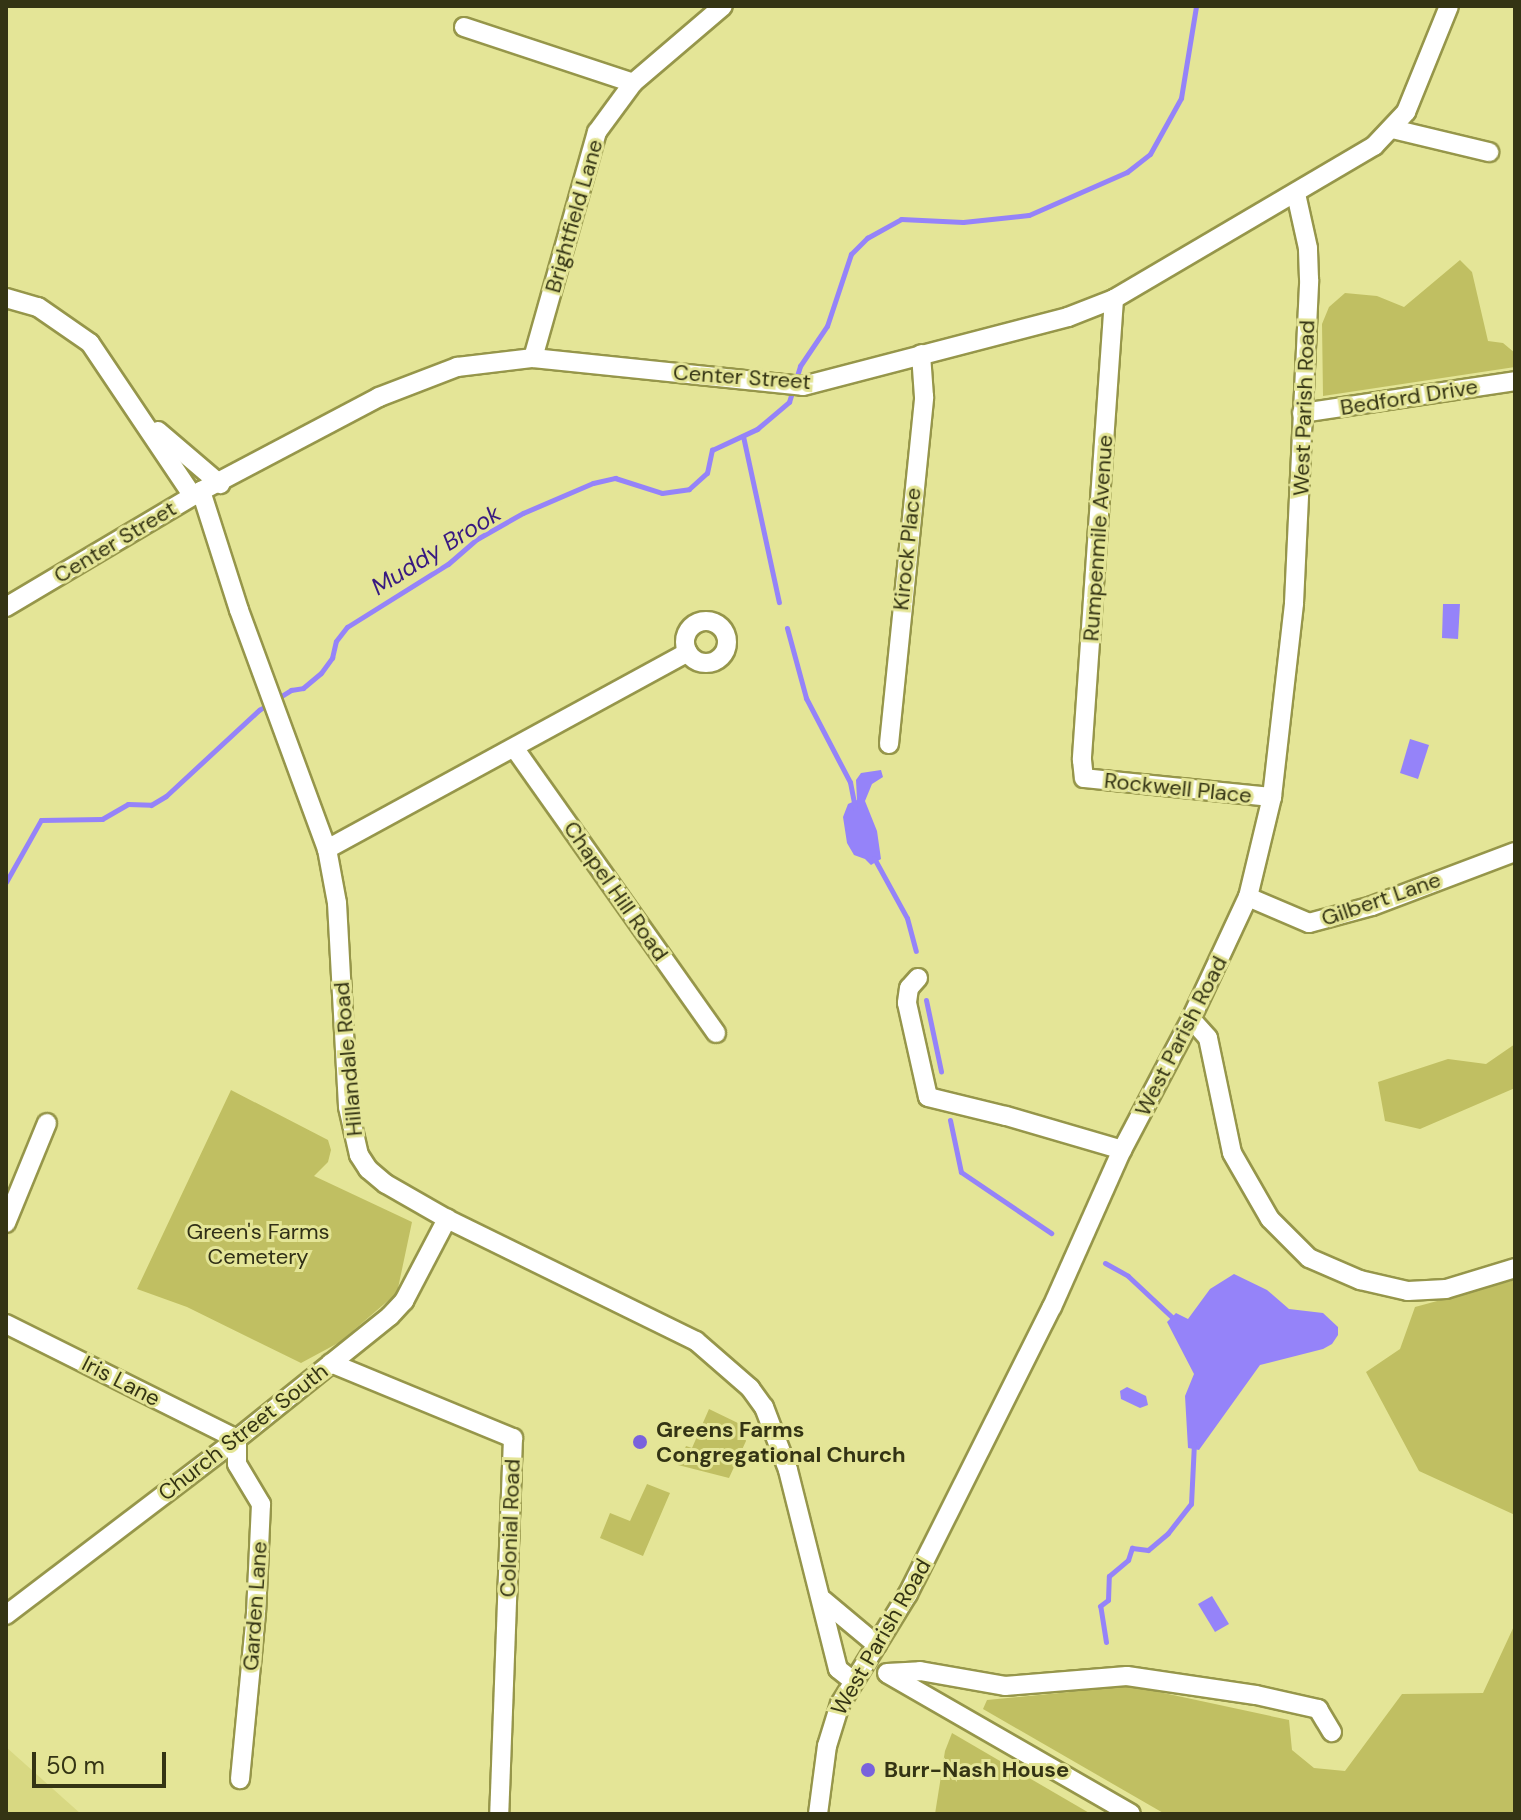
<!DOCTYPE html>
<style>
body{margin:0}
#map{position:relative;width:1521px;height:1820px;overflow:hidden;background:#e4e597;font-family:"DM Sans",sans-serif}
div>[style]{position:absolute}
.built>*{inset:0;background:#d8d882}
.green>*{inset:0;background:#c0bf62}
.water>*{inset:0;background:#9583f9}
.stream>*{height:5px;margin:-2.5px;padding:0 2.5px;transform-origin:2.5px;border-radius:2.5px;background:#9583f9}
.roads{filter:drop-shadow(2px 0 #96964a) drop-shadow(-2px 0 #96964a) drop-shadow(0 2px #96964a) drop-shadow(0 -2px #96964a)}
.street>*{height:18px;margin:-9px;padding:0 9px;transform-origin:9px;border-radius:9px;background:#fff}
.street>.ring{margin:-9px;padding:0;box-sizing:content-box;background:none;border:18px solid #fff;border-radius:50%}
.dots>*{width:22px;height:22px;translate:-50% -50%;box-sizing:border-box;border:4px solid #e4e597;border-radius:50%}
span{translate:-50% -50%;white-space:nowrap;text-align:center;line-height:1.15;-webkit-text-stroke:6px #e4e597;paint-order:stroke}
.street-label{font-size:22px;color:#343414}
.park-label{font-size:22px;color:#302f17}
.poi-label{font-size:22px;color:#343414;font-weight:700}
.left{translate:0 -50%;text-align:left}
.water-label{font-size:24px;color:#381981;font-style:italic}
.frame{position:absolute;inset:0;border:8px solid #343414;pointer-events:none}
.scale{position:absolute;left:32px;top:1752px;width:134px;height:36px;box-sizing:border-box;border:4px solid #343414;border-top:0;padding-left:10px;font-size:24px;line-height:28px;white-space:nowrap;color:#343414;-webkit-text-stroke:6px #e4e597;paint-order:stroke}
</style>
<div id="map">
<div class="built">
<div style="clip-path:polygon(6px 1747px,81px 1814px,6px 1814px)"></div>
</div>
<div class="green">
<div style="clip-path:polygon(1460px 260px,1472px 272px,1488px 341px,1503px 343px,1515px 353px,1515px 367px,1323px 396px,1322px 324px,1329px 307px,1345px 293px,1377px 296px,1404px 307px)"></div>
<div style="clip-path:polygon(1515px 1044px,1515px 1088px,1420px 1129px,1385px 1121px,1378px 1082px,1448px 1059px,1486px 1064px)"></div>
<div style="clip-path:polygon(231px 1090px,328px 1140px,331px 1150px,328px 1162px,314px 1176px,412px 1222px,397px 1293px,340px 1342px,301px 1363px,187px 1307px,137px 1289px)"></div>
<div style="clip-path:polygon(1515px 1280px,1515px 1515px,1419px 1471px,1366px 1372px,1400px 1349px,1415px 1307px)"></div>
<div style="clip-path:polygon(709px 1409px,742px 1425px,746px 1441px,729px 1478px,678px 1465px,686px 1446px,692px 1448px)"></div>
<div style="clip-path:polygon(647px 1484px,670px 1493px,643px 1556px,600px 1538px,610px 1513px,630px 1521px)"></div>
<div style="clip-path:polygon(1515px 1624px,1515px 1814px,1165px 1814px,983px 1709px,987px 1700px,1131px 1686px,1289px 1720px,1292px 1750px,1314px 1768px,1345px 1771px,1402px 1694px,1483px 1693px)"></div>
<div style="clip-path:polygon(952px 1733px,1091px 1814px,935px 1814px,945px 1751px)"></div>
</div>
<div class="water">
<div style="clip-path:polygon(1443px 604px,1460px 604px,1458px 639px,1442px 638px)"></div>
<div style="clip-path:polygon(1410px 739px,1429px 745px,1418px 779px,1400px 773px)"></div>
<div style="clip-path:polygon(881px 770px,883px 777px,872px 784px,865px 801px,877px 831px,881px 859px,871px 865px,865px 859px,854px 855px,847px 843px,843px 817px,848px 804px,857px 800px,856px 780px,861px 773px)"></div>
<div style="clip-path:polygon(1234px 1274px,1267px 1290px,1289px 1309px,1323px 1313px,1338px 1327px,1338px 1335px,1332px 1344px,1323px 1349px,1260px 1365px,1199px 1450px,1188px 1448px,1185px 1396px,1194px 1374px,1167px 1322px,1176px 1313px,1188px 1319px,1210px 1289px)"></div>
<div style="clip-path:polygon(1127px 1387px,1146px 1396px,1148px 1405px,1140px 1408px,1121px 1399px,1120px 1391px)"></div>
<div style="clip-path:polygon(1212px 1596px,1229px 1624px,1215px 1632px,1198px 1604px)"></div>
</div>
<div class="stream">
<div style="left:743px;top:436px;width:170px;rotate:77.8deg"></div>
<div style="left:787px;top:628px;width:73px;rotate:74.8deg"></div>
<div style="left:806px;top:698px;width:95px;rotate:62.4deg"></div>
<div style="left:850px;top:782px;width:26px;rotate:79deg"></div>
<div style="left:874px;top:858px;width:68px;rotate:61.2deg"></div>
<div style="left:907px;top:918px;width:34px;rotate:75deg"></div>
<div style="left:6px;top:882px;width:71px;rotate:-60.6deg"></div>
<div style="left:41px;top:820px;width:61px;rotate:-0.9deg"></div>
<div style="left:102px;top:819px;width:30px;rotate:-30deg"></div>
<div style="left:128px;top:804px;width:23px;rotate:2deg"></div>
<div style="left:151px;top:805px;width:17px;rotate:-31deg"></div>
<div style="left:166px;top:796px;width:127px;rotate:-42.8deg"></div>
<div style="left:259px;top:710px;width:38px;rotate:-32deg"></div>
<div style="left:291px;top:690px;width:12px;rotate:-9deg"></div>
<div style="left:303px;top:688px;width:23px;rotate:-40deg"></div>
<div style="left:321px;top:673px;width:19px;rotate:-54deg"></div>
<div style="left:332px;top:658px;width:17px;rotate:-77deg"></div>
<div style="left:336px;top:641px;width:18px;rotate:-52deg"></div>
<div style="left:347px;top:627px;width:119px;rotate:-32deg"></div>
<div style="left:448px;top:564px;width:38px;rotate:-41deg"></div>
<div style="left:477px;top:539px;width:53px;rotate:-29.5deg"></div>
<div style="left:523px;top:513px;width:76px;rotate:-23.2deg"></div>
<div style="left:593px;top:483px;width:23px;rotate:-13deg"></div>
<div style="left:615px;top:478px;width:49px;rotate:17.7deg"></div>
<div style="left:662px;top:493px;width:27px;rotate:-8deg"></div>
<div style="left:689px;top:489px;width:24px;rotate:-42deg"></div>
<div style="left:707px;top:473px;width:24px;rotate:-78deg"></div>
<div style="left:712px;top:450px;width:50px;rotate:-25deg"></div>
<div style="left:757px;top:429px;width:42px;rotate:-40.2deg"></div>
<div style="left:789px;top:402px;width:38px;rotate:-73deg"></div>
<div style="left:800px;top:366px;width:48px;rotate:-56deg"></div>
<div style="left:827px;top:326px;width:76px;rotate:-71.6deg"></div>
<div style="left:851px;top:254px;width:23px;rotate:-45deg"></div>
<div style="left:867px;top:238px;width:39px;rotate:-29deg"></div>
<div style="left:901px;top:219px;width:62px;rotate:2.8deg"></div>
<div style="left:963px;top:222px;width:66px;rotate:-6.1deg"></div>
<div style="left:1029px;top:215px;width:107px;rotate:-23.7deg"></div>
<div style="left:1127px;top:172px;width:29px;rotate:-38deg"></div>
<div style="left:1150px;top:154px;width:64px;rotate:-61deg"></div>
<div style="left:1181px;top:98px;width:93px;rotate:-80.7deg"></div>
<div style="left:926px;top:1000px;width:73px;rotate:78.1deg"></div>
<div style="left:950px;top:1120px;width:53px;rotate:78.1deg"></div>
<div style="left:961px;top:1172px;width:109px;rotate:34.1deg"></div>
<div style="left:1105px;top:1263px;width:26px;rotate:29deg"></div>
<div style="left:1128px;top:1276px;width:64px;rotate:43.1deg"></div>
<div style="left:1106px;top:1642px;width:36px;rotate:-99deg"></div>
<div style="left:1100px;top:1606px;width:10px;rotate:-37deg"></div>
<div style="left:1108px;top:1600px;width:24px;rotate:-88deg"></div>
<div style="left:1109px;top:1576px;width:25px;rotate:-40deg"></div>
<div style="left:1128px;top:1560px;width:13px;rotate:-72deg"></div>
<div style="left:1132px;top:1548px;width:16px;rotate:7deg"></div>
<div style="left:1148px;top:1550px;width:26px;rotate:-40deg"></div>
<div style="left:1168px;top:1533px;width:37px;rotate:-52deg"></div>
<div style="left:1191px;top:1504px;width:61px;rotate:-87.2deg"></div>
</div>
<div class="roads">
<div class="street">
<div style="left:464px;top:27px;width:178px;rotate:18.3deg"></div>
<div style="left:633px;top:83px;width:118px;rotate:-40.5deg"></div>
<div style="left:1393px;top:129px;width:99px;rotate:13.5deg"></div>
<div style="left:6px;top:298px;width:33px;rotate:16deg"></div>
<div style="left:38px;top:307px;width:63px;rotate:34.7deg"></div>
<div style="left:90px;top:343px;width:184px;rotate:56.1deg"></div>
<div style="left:1114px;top:299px;width:462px;rotate:94deg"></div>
<div style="left:1082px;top:760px;width:18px;rotate:84deg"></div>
<div style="left:1084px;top:778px;width:189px;rotate:5.8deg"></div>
<div style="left:533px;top:358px;width:235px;rotate:-74.2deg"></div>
<div style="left:597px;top:132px;width:61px;rotate:-53.7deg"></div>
<div style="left:1302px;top:413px;width:215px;rotate:-8.5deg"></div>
<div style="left:158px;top:431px;width:82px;rotate:40.5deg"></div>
<div style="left:201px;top:491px;width:125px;rotate:72.3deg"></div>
<div style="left:239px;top:610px;width:255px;rotate:69.8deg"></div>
<div style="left:327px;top:849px;width:55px;rotate:79.5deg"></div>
<div style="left:337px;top:903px;width:204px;rotate:86.9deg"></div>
<div style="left:348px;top:1107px;width:49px;rotate:77.1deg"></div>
<div style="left:359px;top:1155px;width:17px;rotate:57deg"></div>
<div style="left:368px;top:1169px;width:23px;rotate:40deg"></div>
<div style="left:386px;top:1184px;width:70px;rotate:29.8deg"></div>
<div style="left:447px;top:1219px;width:277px;rotate:26.1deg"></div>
<div style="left:696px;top:1341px;width:72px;rotate:41deg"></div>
<div style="left:750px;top:1388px;width:24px;rotate:54deg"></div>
<div style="left:764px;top:1407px;width:67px;rotate:69.1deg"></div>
<div style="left:788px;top:1470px;width:205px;rotate:75.9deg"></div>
<div style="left:838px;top:1669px;width:18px;rotate:38deg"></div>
<div style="left:6px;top:607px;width:227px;rotate:-30.7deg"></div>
<div style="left:201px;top:491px;width:201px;rotate:-27.8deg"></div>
<div style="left:379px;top:397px;width:84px;rotate:-21deg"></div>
<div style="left:457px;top:367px;width:77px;rotate:-6.8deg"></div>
<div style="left:533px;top:358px;width:271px;rotate:5.9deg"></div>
<div style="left:803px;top:386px;width:274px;rotate:-14.6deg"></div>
<div style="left:1068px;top:317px;width:49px;rotate:-21.4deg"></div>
<div style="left:1114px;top:299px;width:302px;rotate:-30.5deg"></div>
<div style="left:1374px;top:146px;width:47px;rotate:-46.7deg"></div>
<div style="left:1406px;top:112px;width:114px;rotate:-67.9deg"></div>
<div class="ring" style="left:685px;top:621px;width:24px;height:24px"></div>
<div style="left:889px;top:744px;width:349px;rotate:-84.2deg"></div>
<div style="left:924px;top:397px;width:43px;rotate:-94deg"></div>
<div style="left:515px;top:749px;width:348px;rotate:54.7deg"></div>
<div style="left:327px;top:849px;width:411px;rotate:-28.6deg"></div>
<div style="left:1248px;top:897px;width:66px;rotate:23.1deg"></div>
<div style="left:1309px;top:923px;width:65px;rotate:-15.1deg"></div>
<div style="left:1372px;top:906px;width:153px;rotate:-20.7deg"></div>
<div style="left:918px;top:978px;width:13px;rotate:132deg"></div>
<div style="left:909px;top:988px;width:15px;rotate:98deg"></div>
<div style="left:907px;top:1003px;width:96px;rotate:77.4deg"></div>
<div style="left:928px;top:1097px;width:80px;rotate:13.7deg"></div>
<div style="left:1006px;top:1116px;width:121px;rotate:16.3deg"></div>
<div style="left:1191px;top:1019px;width:25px;rotate:48deg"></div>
<div style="left:1208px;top:1038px;width:117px;rotate:78.2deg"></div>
<div style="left:1232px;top:1153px;width:76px;rotate:60.1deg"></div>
<div style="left:1270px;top:1219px;width:55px;rotate:45deg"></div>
<div style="left:1309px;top:1258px;width:56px;rotate:23.3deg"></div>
<div style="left:1360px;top:1280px;width:49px;rotate:12.9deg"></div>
<div style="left:1408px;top:1291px;width:38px;rotate:-3deg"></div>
<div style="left:1446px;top:1289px;width:72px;rotate:-16.9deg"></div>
<div style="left:6px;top:1223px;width:108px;rotate:-67.7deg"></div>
<div style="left:6px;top:1324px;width:258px;rotate:26.5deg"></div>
<div style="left:237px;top:1439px;width:25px;rotate:90deg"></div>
<div style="left:237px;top:1464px;width:47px;rotate:59deg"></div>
<div style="left:261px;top:1504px;width:109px;rotate:92.6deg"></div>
<div style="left:256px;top:1613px;width:167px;rotate:95.5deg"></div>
<div style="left:331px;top:1363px;width:197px;rotate:22.4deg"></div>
<div style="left:513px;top:1438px;width:376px;rotate:92.1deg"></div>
<div style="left:823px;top:1600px;width:70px;rotate:39.8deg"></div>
<div style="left:6px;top:1615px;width:290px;rotate:-37.3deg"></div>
<div style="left:237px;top:1439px;width:196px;rotate:-38.8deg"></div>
<div style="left:390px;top:1316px;width:21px;rotate:-47deg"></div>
<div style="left:404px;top:1301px;width:93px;rotate:-62.3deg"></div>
<div style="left:887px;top:1673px;width:33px;rotate:-3deg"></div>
<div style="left:920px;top:1671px;width:86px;rotate:10deg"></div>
<div style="left:1005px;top:1686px;width:122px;rotate:-4.7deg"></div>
<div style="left:1127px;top:1676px;width:130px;rotate:8.4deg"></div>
<div style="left:1256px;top:1695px;width:64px;rotate:12.7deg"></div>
<div style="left:1318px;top:1709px;width:27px;rotate:59deg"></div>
<div style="left:888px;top:1674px;width:280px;rotate:29.9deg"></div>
<div style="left:818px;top:1814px;width:69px;rotate:-82.5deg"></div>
<div style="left:827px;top:1746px;width:44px;rotate:-72.8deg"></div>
<div style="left:840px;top:1704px;width:129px;rotate:-58.3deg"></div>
<div style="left:908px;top:1594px;width:321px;rotate:-63.4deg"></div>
<div style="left:1052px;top:1307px;width:172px;rotate:-66deg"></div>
<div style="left:1122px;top:1150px;width:148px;rotate:-62.2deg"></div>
<div style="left:1191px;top:1019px;width:135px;rotate:-65deg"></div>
<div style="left:1248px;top:897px;width:103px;rotate:-76.5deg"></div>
<div style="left:1272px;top:797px;width:195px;rotate:-83.5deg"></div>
<div style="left:1294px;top:603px;width:324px;rotate:-87.3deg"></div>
<div style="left:1309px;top:279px;width:31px;rotate:-92deg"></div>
<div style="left:1308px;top:248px;width:55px;rotate:-102.5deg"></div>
</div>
</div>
<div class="dots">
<div style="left:640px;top:1442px;background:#7962dd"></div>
<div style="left:868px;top:1770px;background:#7962dd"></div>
</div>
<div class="street-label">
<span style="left:574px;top:216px;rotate:-74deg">Brightfield Lane</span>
<span style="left:742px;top:377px;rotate:4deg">Center Street</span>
<span style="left:1409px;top:397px;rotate:-9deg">Bedford Drive</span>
<span style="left:1304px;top:408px;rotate:-88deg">West Parish Road</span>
<span style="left:1098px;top:538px;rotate:-86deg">Rumpenmile Avenue</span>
<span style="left:115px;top:542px;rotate:-31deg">Center Street</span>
<span style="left:907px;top:549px;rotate:-84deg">Kirock Place</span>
<span style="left:1178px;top:788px;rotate:6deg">Rockwell Place</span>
<span style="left:616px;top:891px;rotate:55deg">Chapel Hill Road</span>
<span style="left:1381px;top:899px;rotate:-19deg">Gilbert Lane</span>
<span style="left:1181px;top:1036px;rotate:-63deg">West Parish Road</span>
<span style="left:348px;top:1059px;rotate:-95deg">Hillandale Road</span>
<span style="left:121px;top:1381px;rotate:27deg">Iris Lane</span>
<span style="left:243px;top:1432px;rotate:-38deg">Church Street South</span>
<span style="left:510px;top:1528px;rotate:-88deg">Colonial Road</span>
<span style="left:255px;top:1606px;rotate:-86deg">Garden Lane</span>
<span style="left:881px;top:1637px;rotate:-60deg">West Parish Road</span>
</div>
<div class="park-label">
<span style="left:258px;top:1244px">Green's Farms<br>Cemetery</span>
</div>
<div class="poi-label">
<span class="left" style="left:656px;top:1442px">Greens Farms<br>Congregational Church</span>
<span class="left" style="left:884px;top:1770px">Burr-Nash House</span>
</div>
<div class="water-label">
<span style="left:436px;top:550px;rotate:-32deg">Muddy Brook</span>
</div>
<div class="frame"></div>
<div class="scale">50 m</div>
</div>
